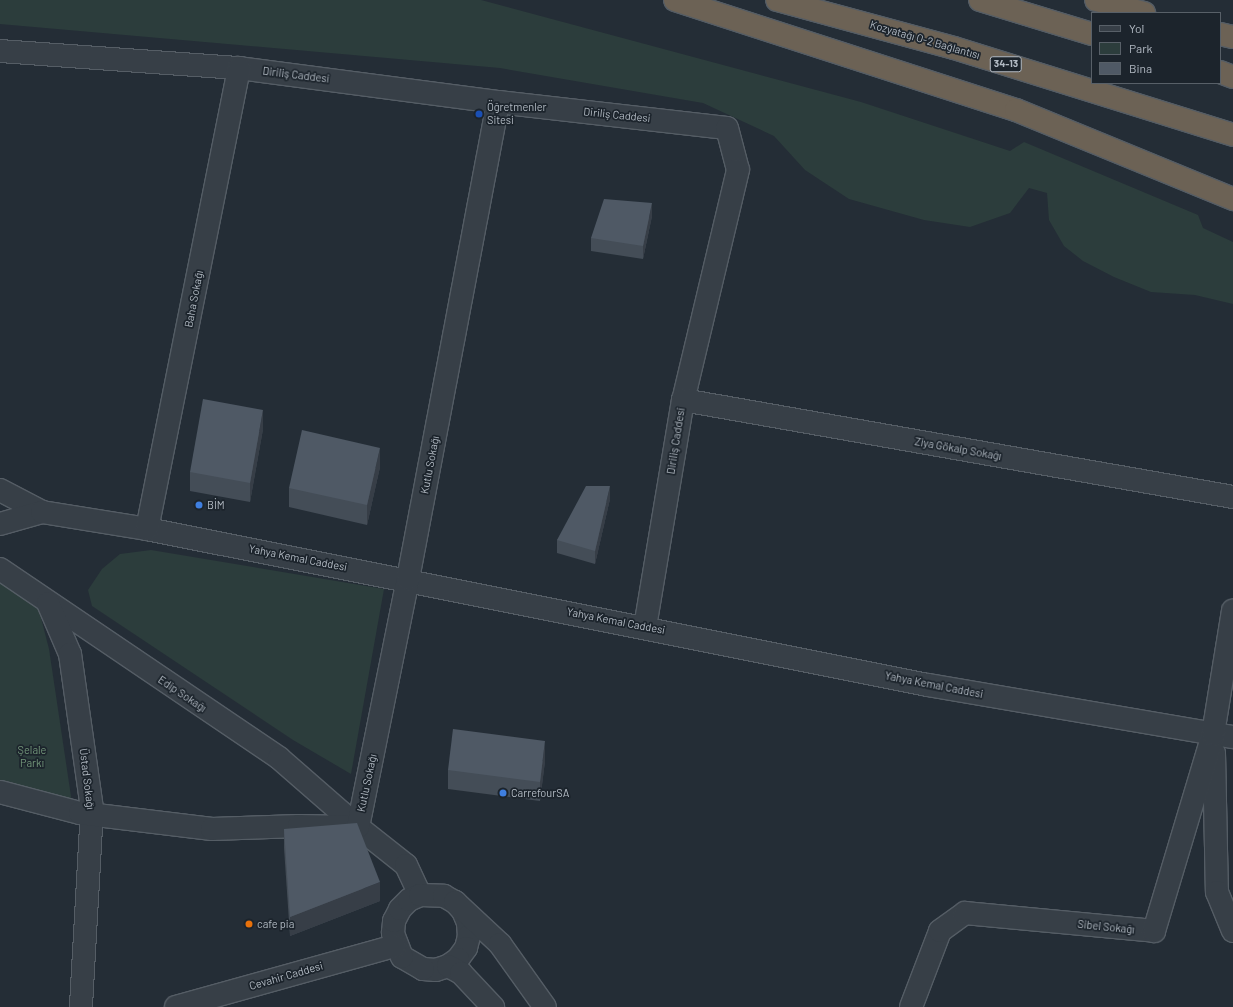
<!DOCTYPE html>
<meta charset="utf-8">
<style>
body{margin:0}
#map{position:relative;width:1233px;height:1007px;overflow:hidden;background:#242d36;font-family:Barlow,sans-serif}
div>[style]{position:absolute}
.green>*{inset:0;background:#2c3d3c}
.roads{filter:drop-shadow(1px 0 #555d65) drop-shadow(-1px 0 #555d65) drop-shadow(0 1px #555d65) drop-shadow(0 -1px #555d65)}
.minor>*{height:22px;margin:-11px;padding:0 11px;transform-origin:11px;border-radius:11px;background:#373f47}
.highway>*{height:22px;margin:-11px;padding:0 11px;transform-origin:11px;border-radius:11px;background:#6c6255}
.wall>*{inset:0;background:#444d57}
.shaded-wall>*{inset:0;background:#373e47}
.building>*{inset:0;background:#4f5965}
.dots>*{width:11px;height:11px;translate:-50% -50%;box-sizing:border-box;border:2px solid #1c242c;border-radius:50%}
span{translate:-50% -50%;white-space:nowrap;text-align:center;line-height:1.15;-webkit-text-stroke:3.5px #1c242c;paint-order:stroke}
.shield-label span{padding:1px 3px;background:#1c242c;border:1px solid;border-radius:3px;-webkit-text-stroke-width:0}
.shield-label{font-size:10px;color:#b2bac3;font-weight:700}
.street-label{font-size:11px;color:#b2bac3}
.poi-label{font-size:11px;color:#b2bac3}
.left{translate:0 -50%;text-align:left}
.park-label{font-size:11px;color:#73967a}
.legend{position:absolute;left:1091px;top:12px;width:130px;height:72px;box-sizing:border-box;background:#1c242c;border:1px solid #586068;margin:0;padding:5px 7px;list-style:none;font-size:12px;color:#b2bac3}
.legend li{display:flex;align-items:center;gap:8px;height:20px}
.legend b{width:20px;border:1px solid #586068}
</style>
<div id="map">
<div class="green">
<div style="clip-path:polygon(0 0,481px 0,861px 102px,1010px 151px,1024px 142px,1198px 215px,1203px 228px,1233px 242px,1233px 304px,1195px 295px,1151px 292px,1114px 277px,1083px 261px,1064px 246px,1049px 220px,1047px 193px,1029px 188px,1010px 213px,970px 227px,924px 220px,849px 199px,805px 170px,774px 136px,703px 103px,500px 68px,0 24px)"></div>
<div style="clip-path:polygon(151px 550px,384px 589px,351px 774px,293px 740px,92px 606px,88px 590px,102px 569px,120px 554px)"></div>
<div style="clip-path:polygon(0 579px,38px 606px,49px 649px,72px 803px,0 787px)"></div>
</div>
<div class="roads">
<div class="minor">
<div style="left:0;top:51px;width:240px;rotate:4.1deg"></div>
<div style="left:239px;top:68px;width:261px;rotate:7.5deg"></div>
<div style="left:498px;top:102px;width:230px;rotate:6.5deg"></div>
<div style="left:727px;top:128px;width:43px;rotate:75.3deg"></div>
<div style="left:738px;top:170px;width:236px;rotate:103.4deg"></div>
<div style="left:683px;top:400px;width:230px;rotate:99.5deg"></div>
<div style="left:683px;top:400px;width:558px;rotate:10deg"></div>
<div style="left:0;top:490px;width:47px;rotate:27.6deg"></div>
<div style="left:0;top:524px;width:44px;rotate:-15.9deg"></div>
<div style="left:42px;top:512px;width:106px;rotate:9.2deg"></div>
<div style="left:147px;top:529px;width:796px;rotate:11.3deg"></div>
<div style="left:928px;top:685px;width:309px;rotate:9.7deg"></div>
<div style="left:147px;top:529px;width:470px;rotate:-78.7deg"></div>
<div style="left:0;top:569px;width:337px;rotate:34.1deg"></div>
<div style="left:279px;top:758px;width:105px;rotate:41.1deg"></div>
<div style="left:358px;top:827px;width:61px;rotate:38.4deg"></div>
<div style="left:406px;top:865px;width:33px;rotate:65deg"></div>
<div style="left:48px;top:603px;width:56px;rotate:66.7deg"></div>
<div style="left:70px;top:654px;width:157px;rotate:81.9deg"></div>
<div style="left:92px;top:809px;width:198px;rotate:93.2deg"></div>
<div style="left:1214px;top:753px;width:139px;rotate:88.8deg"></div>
<div style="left:1217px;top:892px;width:42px;rotate:67.7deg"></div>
<div style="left:0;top:792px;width:83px;rotate:14.7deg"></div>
<div style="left:80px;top:813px;width:133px;rotate:6.9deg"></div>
<div style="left:212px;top:829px;width:87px;rotate:-2deg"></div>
<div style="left:299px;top:826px;width:50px;rotate:1.1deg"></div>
<div style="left:358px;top:827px;width:253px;rotate:-78.6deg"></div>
<div style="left:408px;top:579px;width:485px;rotate:-79.3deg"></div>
<div style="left:455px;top:902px;width:12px;rotate:48deg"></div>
<div style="left:463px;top:911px;width:13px;rotate:67deg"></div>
<div style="left:468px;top:923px;width:13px;rotate:86deg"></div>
<div style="left:469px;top:936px;width:12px;rotate:104deg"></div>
<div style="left:466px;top:948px;width:14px;rotate:126deg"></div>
<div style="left:458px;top:959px;width:12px;rotate:145deg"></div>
<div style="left:448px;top:966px;width:13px;rotate:162deg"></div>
<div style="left:436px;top:970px;width:13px;rotate:-176deg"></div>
<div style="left:423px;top:969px;width:24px;rotate:-150deg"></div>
<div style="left:402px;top:957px;width:26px;rotate:-111deg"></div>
<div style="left:393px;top:933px;width:12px;rotate:-85deg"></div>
<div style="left:394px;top:921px;width:13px;rotate:-63deg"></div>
<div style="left:400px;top:909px;width:13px;rotate:-45deg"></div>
<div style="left:409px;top:900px;width:12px;rotate:-24deg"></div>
<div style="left:420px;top:895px;width:24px;rotate:2deg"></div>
<div style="left:444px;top:896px;width:13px;rotate:29deg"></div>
<div style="left:455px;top:902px;width:62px;rotate:43deg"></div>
<div style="left:500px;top:944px;width:77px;rotate:54.5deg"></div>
<div style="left:448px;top:966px;width:15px;rotate:28deg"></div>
<div style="left:461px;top:973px;width:47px;rotate:46.7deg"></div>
<div style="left:176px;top:1007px;width:227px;rotate:-15.6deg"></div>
<div style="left:911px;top:1007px;width:81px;rotate:-69.1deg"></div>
<div style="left:940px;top:931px;width:31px;rotate:-36deg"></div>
<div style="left:965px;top:913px;width:190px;rotate:5.4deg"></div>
<div style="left:1154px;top:931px;width:206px;rotate:-73.3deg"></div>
<div style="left:1213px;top:734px;width:125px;rotate:-80.8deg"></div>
</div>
<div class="highway">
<div style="left:675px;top:0;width:358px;rotate:17.9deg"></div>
<div style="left:1016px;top:110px;width:235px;rotate:22.3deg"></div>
<div style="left:777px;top:0;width:183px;rotate:15.2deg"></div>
<div style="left:954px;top:48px;width:292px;rotate:17.3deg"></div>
<div style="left:980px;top:0;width:117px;rotate:16.9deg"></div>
<div style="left:1096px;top:0;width:50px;rotate:15.2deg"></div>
<div style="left:1220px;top:34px;width:13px;rotate:13deg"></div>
<div style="left:1220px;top:72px;width:14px;rotate:21deg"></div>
</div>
</div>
<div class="wall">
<div style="clip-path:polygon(652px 216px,643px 259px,591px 251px,591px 238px)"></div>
<div style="clip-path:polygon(263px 429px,250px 502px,190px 491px,190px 472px)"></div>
<div style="clip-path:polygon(380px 467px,367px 525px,289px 507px,289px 488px)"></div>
<div style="clip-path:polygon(610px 499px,595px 564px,557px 553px,557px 540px)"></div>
<div style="clip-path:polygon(545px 761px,540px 801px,448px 789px,448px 770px)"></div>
<div style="clip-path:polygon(284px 829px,380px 901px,290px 936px,284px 848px)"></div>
</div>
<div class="shaded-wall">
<div style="clip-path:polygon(652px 203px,652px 216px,643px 259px,643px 246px)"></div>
<div style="clip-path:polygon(263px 410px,263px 429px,250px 502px,250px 483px)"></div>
<div style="clip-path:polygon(380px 448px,380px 467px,367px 525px,367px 505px)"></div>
<div style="clip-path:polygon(610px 486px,610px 499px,595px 564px,595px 551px)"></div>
<div style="clip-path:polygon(545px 741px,545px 761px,540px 801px,540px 782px)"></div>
<div style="clip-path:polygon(380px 882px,380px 901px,290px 936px,290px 917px)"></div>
</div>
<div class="building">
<div style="clip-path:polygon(604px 199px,652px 203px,643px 246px,591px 238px)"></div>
<div style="clip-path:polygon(203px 399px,263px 410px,250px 483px,190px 472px)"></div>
<div style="clip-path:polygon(302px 430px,380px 448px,367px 505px,289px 488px)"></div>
<div style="clip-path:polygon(586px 486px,610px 486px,595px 551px,557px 540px)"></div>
<div style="clip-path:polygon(453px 729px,545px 741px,540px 782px,448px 770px)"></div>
<div style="clip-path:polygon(357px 823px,380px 882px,290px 917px,284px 829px)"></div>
</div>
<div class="dots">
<div style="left:479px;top:114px;background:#1a4fb4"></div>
<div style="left:199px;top:505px;background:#3f7fe0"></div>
<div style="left:503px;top:793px;background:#3f7fe0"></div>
<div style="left:249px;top:924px;background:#e8710a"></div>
</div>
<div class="shield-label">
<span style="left:1006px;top:64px">34-13</span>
</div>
<div class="street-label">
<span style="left:925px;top:40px;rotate:16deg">Kozyatağı O-2 Bağlantısı</span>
<span style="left:296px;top:75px;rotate:7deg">Diriliş Caddesi</span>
<span style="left:617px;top:115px;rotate:6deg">Diriliş Caddesi</span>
<span style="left:194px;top:299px;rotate:-79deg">Baha Sokağı</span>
<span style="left:676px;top:441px;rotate:-81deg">Diriliş Caddesi</span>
<span style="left:958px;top:449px;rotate:10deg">Ziya Gökalp Sokağı</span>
<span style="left:430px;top:465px;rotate:-79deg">Kutlu Sokağı</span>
<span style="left:298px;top:558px;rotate:11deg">Yahya Kemal Caddesi</span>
<span style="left:616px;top:621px;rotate:11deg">Yahya Kemal Caddesi</span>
<span style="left:934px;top:685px;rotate:11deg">Yahya Kemal Caddesi</span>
<span style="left:182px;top:694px;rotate:34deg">Edip Sokağı</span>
<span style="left:87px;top:779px;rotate:83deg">Üstad Sokağı</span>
<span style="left:367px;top:783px;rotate:-78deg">Kutlu Sokağı</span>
<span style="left:1106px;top:927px;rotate:6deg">Sibel Sokağı</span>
<span style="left:286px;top:976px;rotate:-16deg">Cevahir Caddesi</span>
</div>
<div class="poi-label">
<span class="left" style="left:487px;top:114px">Öğretmenler<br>Sitesi</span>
<span class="left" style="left:207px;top:505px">BİM</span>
<span class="left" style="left:511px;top:793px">CarrefourSA</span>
<span class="left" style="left:257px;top:924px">cafe pia</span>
</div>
<div class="park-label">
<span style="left:32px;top:757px">Şelale<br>Parkı</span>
</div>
<ul class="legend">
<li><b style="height:5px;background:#373f47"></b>Yol</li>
<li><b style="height:11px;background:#2c3d3c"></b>Park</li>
<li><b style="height:11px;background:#4f5965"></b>Bina</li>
</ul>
</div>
